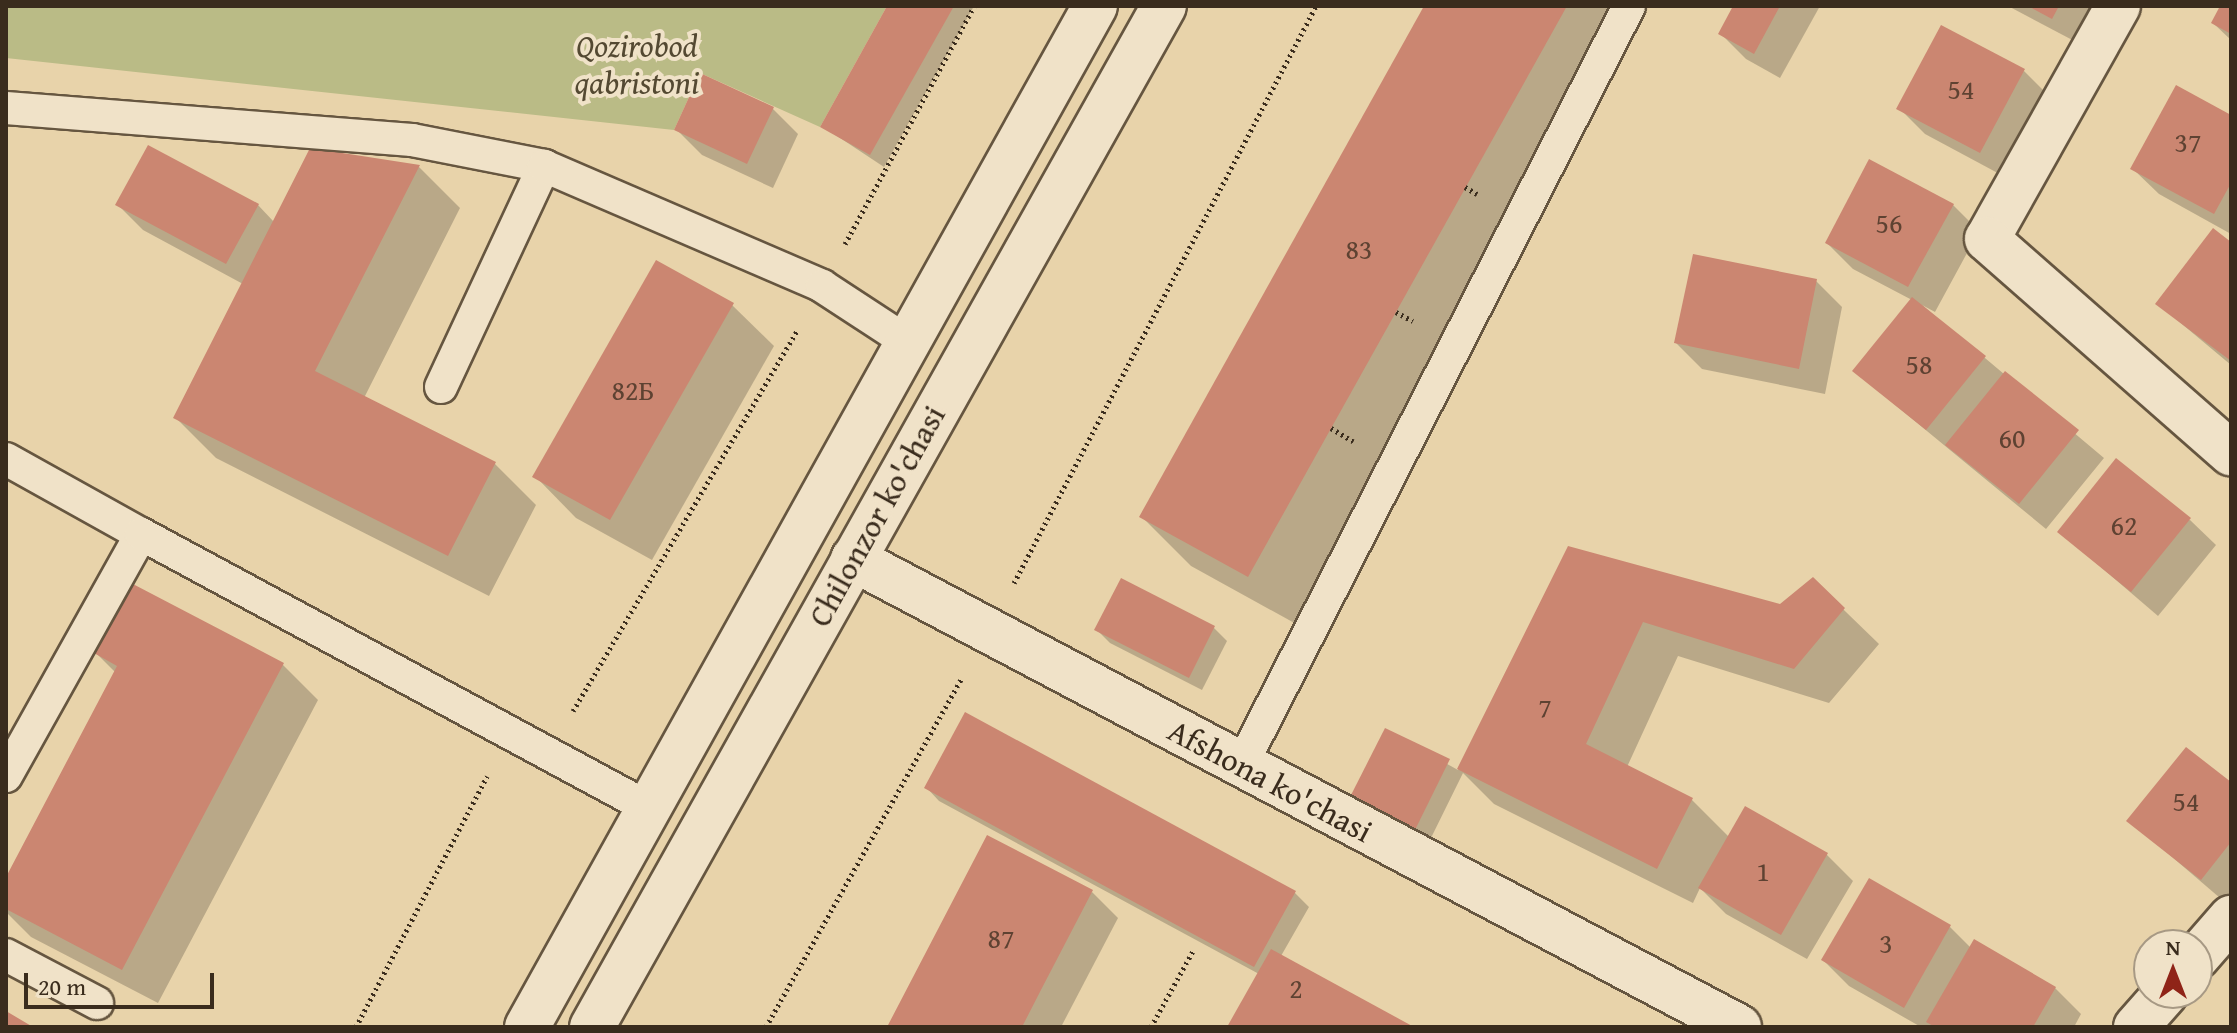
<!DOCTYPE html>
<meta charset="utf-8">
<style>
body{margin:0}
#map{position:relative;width:2237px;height:1033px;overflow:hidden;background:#e8d3aa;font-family:"Gentium Book Plus",serif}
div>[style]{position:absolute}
.green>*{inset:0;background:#babb86}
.shadow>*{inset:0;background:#0003}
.building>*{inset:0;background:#cb8671}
.path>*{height:5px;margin-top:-2.5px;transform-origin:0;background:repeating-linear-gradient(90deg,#3a2c1d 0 2px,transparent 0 6px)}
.roads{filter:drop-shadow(2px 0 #665640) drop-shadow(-2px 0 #665640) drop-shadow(0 2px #665640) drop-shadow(0 -2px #665640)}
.service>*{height:32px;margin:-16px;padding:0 16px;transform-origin:16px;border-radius:16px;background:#f0e2c8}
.minor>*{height:44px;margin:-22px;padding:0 22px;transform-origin:22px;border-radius:22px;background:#f0e2c8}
.secondary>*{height:44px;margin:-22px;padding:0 22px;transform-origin:22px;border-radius:22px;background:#f0e2c8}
span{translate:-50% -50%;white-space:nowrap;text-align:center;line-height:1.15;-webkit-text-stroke:8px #f0e2c8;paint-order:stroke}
.number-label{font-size:28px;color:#5e4232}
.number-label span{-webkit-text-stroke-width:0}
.park-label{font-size:32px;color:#544932;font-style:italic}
.street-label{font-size:32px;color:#3a2c1d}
.frame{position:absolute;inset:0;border:8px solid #3a2c1d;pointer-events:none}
.north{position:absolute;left:2133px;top:929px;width:80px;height:80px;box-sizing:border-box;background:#f0e2c8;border:2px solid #a79984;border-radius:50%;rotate:0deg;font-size:22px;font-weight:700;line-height:32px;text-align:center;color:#3a2c1d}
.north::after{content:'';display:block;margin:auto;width:28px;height:36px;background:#8f2418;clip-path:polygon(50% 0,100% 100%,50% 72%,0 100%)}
.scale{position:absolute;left:24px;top:973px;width:190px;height:36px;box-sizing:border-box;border:4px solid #3a2c1d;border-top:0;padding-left:10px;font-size:24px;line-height:28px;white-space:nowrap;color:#3a2c1d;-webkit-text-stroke:6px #f0e2c8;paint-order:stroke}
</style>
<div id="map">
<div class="green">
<div style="clip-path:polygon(6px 6px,887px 6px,820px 127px,700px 73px,674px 130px,6px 58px)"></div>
</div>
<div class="shadow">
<div style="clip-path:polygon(890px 6px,974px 6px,884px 167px,822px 126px)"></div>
<div style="clip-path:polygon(1426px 6px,1643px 6px,1298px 625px,1191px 566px,1142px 517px)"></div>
<div style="clip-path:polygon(1735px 6px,1820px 6px,1780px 78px,1746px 59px,1720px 33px)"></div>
<div style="clip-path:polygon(2008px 6px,2098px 6px,2078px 43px)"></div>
<div style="clip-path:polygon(2222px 6px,2231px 6px,2231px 40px,2213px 23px)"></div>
<div style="clip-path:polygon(2024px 71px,2050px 97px,2007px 178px,1925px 134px,1899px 108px)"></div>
<div style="clip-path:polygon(772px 108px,798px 134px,773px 188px,702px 155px,676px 129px)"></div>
<div style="clip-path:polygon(2231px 118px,2231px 234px,2159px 194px,2133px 169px)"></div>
<div style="clip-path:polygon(419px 167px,460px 208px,364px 398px,495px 464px,536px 505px,489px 596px,216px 458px,175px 417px,243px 284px,143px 230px,118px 205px,258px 205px,274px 222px)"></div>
<div style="clip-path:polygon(1953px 205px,1979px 231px,1935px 312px,1922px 305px,2104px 458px,2046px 529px,1854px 371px,1912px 300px,1853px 269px,1827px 243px)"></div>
<div style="clip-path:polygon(2231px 245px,2231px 365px,2158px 304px)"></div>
<div style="clip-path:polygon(1816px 281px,1842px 307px,1825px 394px,1702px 369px,1676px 343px)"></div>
<div style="clip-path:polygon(732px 305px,774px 346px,652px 560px,576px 518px,535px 476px)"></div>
<div style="clip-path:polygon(2190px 520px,2216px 545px,2158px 616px,2060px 532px)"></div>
<div style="clip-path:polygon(1569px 548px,1780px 606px,1813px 580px,1879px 644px,1829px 703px,1678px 656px,1627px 767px,1692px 800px,1729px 837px,1827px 855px,1853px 881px,1807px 959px,1726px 914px,1700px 888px,1693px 903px,1494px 804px,1463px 773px,1428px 844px,1365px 813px,1386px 730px,1458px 770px)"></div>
<div style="clip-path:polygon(1214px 628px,1227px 641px,1202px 690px,1110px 643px,1097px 630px)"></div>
<div style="clip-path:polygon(96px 653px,283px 665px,318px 700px,158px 1003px,31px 937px,6px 912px,6px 882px,116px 673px)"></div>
<div style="clip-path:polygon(966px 714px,1295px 893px,1309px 907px,1281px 956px,1410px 1027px,1229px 1027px,1259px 974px,939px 801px,926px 787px)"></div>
<div style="clip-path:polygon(2231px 785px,2231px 900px,2227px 904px,2129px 820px)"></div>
<div style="clip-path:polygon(1092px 892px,1118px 918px,1061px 1027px,889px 1027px)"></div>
<div style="clip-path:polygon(1950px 927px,1971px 948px,2055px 988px,2081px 1014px,2074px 1027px,1921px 1027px,1849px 986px,1823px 960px)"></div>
</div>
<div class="building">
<div style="clip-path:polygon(887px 6px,954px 6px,870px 155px,820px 127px)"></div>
<div style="clip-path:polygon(1424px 6px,1567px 6px,1248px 577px,1139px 517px)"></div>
<div style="clip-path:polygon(1733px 6px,1780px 6px,1754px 54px,1718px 34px)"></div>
<div style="clip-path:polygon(2028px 6px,2059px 6px,2052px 19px)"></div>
<div style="clip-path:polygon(2220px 6px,2231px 6px,2231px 34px,2211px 23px)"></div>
<div style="clip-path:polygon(1941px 25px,2025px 69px,1980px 153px,1896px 109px)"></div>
<div style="clip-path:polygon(700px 73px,774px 107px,747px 164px,674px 130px)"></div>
<div style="clip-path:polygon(2176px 85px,2231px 115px,2231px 183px,2214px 214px,2130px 169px)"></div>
<div style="clip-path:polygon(148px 145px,259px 204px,226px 264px,115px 205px)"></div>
<div style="clip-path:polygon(310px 148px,420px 165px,315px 371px,496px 462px,448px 556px,173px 418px)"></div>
<div style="clip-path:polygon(1869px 159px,1954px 204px,1908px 287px,1825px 243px)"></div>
<div style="clip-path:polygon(2213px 228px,2231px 242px,2231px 361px,2155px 304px)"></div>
<div style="clip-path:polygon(1693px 254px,1817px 279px,1799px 369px,1674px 343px)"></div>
<div style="clip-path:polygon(656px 260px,734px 303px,610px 520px,532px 477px)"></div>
<div style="clip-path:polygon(1912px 297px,1986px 356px,1926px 430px,1852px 371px)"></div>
<div style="clip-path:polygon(2005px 371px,2079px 430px,2019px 504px,1945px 445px)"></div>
<div style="clip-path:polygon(2116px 458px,2191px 518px,2131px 592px,2057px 532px)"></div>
<div style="clip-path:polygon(1568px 546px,1780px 604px,1813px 577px,1845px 608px,1794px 669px,1643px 622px,1586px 744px,1693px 798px,1657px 869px,1457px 769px)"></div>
<div style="clip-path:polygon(1121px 578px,1215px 626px,1189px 678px,1094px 630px)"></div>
<div style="clip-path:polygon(131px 583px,284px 663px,122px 970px,6px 909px,6px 877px,117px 666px,94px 653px)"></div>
<div style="clip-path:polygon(965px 712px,1296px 891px,1254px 967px,924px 788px)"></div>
<div style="clip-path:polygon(1385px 728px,1450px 759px,1414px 832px,1349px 799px)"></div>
<div style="clip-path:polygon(2186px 747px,2231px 782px,2231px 842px,2201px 880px,2126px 821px)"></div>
<div style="clip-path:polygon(1745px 806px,1828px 853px,1781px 935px,1698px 888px)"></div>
<div style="clip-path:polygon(987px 835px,1093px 890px,1043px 986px,1022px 1027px,887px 1027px)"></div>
<div style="clip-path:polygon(1869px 878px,1951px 925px,1904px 1008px,1821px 960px)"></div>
<div style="clip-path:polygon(1974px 939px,2056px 987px,2033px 1027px,1935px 1027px,1926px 1022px)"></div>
<div style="clip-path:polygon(1271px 949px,1414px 1027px,1227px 1027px)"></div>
<div style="clip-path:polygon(6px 1011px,33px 1027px,6px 1027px)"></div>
</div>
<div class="path">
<div style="left:1465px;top:187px;width:14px;rotate:30deg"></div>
<div style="left:845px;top:244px;width:271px;rotate:-61.5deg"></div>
<div style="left:1396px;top:312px;width:19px;rotate:28deg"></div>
<div style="left:1331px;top:428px;width:26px;rotate:31deg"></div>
<div style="left:1014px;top:583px;width:651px;rotate:-62.37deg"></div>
<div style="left:573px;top:711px;width:442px;rotate:-59.5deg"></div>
<div style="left:356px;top:1027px;width:283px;rotate:-62.4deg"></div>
<div style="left:766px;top:1027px;width:399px;rotate:-60.7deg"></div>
<div style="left:1151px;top:1027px;width:87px;rotate:-61.1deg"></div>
</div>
<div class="roads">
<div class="service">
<div style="left:6px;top:108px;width:407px;rotate:4.5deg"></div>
<div style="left:412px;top:140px;width:135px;rotate:11.1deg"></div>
<div style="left:441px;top:387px;width:244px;rotate:-65deg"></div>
<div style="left:544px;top:166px;width:303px;rotate:23.3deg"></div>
<div style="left:822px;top:286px;width:104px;rotate:33.2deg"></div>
<div style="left:6px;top:459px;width:154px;rotate:29.1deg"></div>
<div style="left:1241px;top:766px;width:853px;rotate:-62.95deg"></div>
<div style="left:6px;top:776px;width:277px;rotate:-60.8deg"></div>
<div style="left:141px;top:534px;width:577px;rotate:28.34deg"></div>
<div style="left:6px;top:955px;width:103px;rotate:27.8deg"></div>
</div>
<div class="minor">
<div style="left:2118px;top:6px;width:267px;rotate:119.3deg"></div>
<div style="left:1987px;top:239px;width:325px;rotate:41.3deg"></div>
<div style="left:853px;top:559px;width:1002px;rotate:27.84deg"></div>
<div style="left:2197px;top:957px;width:52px;rotate:-48.9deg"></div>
<div style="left:2136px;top:1027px;width:45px;rotate:-48.6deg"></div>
</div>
<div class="secondary">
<div style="left:527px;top:1027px;width:1168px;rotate:-60.91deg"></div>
<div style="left:592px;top:1027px;width:1170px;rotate:-60.74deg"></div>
</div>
</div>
<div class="number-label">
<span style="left:1961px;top:89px">54</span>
<span style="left:2188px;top:142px">37</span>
<span style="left:1889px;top:223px">56</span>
<span style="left:1359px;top:249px">83</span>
<span style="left:1919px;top:364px">58</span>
<span style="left:633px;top:390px">82Б</span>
<span style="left:2012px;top:438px">60</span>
<span style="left:2124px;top:525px">62</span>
<span style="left:1545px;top:707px">7</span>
<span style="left:2186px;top:801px">54</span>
<span style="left:1763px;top:871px">1</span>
<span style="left:1001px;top:938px">87</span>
<span style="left:1886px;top:943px">3</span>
<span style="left:1296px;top:988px">2</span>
</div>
<div class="park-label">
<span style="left:637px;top:65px">Qozirobod<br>qabristoni</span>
</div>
<div class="street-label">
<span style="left:877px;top:516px;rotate:-61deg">Chilonzor ko'chasi</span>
<span style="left:1270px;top:781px;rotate:28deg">Afshona ko'chasi</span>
</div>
<div class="frame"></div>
<div class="north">N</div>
<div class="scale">20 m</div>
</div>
